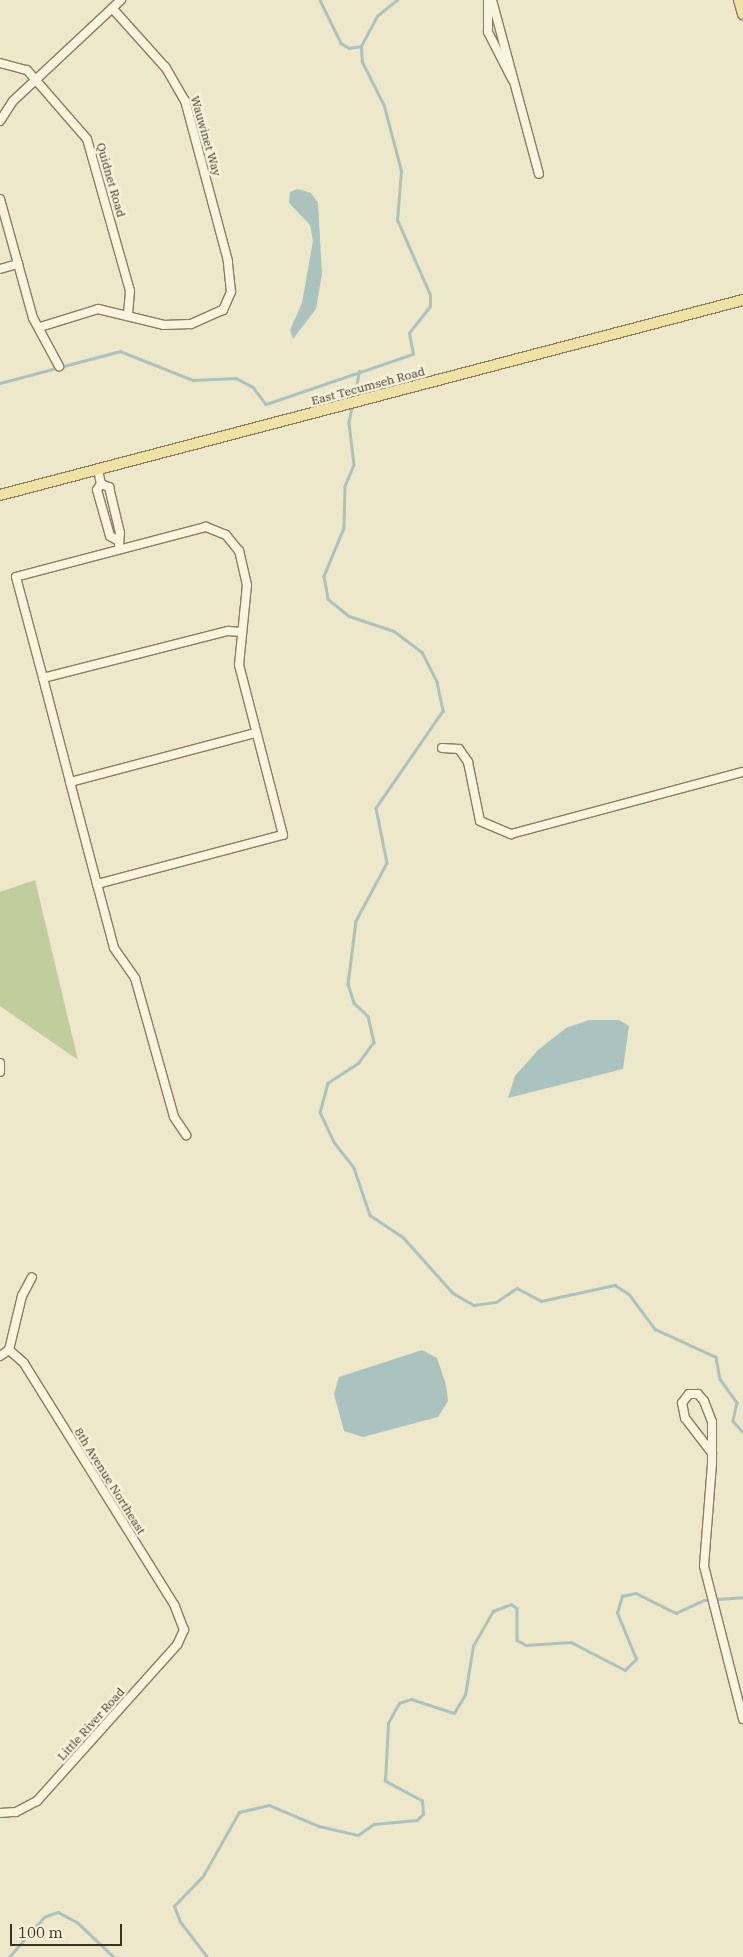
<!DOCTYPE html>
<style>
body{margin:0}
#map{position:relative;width:743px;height:1957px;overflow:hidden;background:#eee8ca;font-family:"IBM Plex Serif",serif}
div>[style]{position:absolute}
.green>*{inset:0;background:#c1cd9d}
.water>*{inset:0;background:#aac3bf}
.stream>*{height:2.5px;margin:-1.25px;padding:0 1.25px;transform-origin:1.25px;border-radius:1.25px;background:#aac3bf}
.roads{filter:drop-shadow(1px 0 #8b7c5e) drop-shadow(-1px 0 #8b7c5e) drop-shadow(0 1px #8b7c5e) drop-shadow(0 -1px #8b7c5e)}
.minor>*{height:8px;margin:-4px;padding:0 4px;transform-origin:4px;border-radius:4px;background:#f9f4dd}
.major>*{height:10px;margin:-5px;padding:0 5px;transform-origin:5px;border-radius:5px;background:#efe2a4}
span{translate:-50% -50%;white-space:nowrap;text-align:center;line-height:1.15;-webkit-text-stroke:5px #f6f1d9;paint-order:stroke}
.street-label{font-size:12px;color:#3c3221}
.scale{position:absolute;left:10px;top:1924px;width:112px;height:22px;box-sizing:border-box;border:2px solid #3c3221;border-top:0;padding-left:6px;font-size:15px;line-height:18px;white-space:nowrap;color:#3c3221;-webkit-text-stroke:4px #f6f1d9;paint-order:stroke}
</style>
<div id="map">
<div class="green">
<div style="clip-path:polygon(35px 880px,78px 1060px,0 1006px,0 892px)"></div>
</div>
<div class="water">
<div style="clip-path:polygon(298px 189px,311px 193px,318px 203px,322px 274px,316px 309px,293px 339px,290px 330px,302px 303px,313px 241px,310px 225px,289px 203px,290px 192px)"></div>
<div style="clip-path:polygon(589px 1020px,619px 1020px,629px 1026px,623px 1069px,508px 1098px,515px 1076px,538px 1050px,566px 1028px)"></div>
<div style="clip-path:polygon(422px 1350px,437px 1358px,446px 1385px,448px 1401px,438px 1417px,363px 1437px,344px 1431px,334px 1394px,339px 1377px)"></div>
</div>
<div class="stream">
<div style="left:320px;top:0;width:48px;rotate:64deg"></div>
<div style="left:341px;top:43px;width:9px;rotate:32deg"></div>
<div style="left:349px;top:48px;width:12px;rotate:-9deg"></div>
<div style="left:0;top:383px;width:124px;rotate:-14.9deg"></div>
<div style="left:120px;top:351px;width:79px;rotate:21.7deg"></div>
<div style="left:193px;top:380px;width:43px;rotate:-2.7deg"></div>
<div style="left:236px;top:378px;width:19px;rotate:28deg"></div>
<div style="left:253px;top:387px;width:21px;rotate:53deg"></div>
<div style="left:266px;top:404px;width:155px;rotate:-18.8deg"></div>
<div style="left:413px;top:354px;width:21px;rotate:-101deg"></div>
<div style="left:409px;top:333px;width:34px;rotate:-52deg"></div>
<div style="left:430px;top:306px;width:11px;rotate:-90deg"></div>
<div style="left:430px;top:295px;width:82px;rotate:-113.7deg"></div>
<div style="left:397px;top:220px;width:49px;rotate:-85.3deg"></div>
<div style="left:401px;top:171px;width:67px;rotate:-104.7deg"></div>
<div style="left:384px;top:106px;width:49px;rotate:-116.6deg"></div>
<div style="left:362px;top:62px;width:16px;rotate:-94deg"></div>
<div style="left:361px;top:46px;width:34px;rotate:-62deg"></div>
<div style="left:377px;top:16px;width:26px;rotate:-39deg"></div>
<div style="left:354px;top:399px;width:28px;rotate:-80deg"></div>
<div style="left:352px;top:407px;width:16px;rotate:101deg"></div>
<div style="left:349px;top:423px;width:42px;rotate:83.2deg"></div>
<div style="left:354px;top:465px;width:23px;rotate:113deg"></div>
<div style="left:345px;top:486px;width:42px;rotate:91.4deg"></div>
<div style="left:344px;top:528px;width:52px;rotate:112.6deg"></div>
<div style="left:324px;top:576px;width:23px;rotate:80deg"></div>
<div style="left:328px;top:599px;width:27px;rotate:39deg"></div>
<div style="left:349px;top:616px;width:47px;rotate:18.4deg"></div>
<div style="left:394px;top:631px;width:35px;rotate:37deg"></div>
<div style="left:422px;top:652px;width:34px;rotate:63deg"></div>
<div style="left:437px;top:682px;width:30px;rotate:78deg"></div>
<div style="left:443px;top:711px;width:118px;rotate:124.6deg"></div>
<div style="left:376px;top:808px;width:56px;rotate:78.7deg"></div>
<div style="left:387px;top:863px;width:66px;rotate:118.1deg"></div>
<div style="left:356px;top:921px;width:64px;rotate:97.2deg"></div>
<div style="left:348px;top:984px;width:20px;rotate:72deg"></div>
<div style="left:354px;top:1003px;width:19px;rotate:43deg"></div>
<div style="left:368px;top:1016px;width:27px;rotate:77deg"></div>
<div style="left:374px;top:1042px;width:26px;rotate:126deg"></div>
<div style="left:359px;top:1063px;width:37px;rotate:147deg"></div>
<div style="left:328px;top:1083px;width:30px;rotate:105deg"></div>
<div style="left:320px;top:1112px;width:33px;rotate:65deg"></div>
<div style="left:334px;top:1142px;width:33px;rotate:52deg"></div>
<div style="left:354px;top:1168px;width:50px;rotate:71.2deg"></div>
<div style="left:370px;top:1215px;width:40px;rotate:34deg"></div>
<div style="left:403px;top:1237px;width:75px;rotate:48.2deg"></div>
<div style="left:453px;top:1293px;width:24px;rotate:30deg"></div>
<div style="left:474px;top:1305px;width:22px;rotate:-8deg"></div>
<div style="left:496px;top:1302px;width:25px;rotate:-34deg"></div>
<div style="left:517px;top:1288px;width:27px;rotate:28deg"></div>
<div style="left:541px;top:1301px;width:76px;rotate:-12.2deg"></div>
<div style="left:615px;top:1285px;width:17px;rotate:33deg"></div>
<div style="left:629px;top:1294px;width:44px;rotate:53.4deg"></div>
<div style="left:655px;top:1329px;width:67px;rotate:24.7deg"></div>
<div style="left:716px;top:1357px;width:22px;rotate:80deg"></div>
<div style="left:720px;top:1379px;width:29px;rotate:54deg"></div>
<div style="left:737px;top:1402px;width:19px;rotate:102deg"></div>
<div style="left:733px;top:1421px;width:15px;rotate:48deg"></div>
<div style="left:9px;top:1957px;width:53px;rotate:-48.8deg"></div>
<div style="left:44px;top:1917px;width:15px;rotate:-20deg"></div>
<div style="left:58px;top:1912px;width:21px;rotate:28deg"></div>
<div style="left:77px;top:1922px;width:51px;rotate:43.4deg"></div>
<div style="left:207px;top:1957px;width:44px;rotate:-127.6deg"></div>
<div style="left:180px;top:1922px;width:17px;rotate:-111deg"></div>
<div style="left:174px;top:1906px;width:42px;rotate:-46deg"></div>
<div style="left:203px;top:1876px;width:73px;rotate:-60.6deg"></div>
<div style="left:239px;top:1812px;width:31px;rotate:-13deg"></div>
<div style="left:269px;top:1805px;width:54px;rotate:22.8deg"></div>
<div style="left:319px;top:1826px;width:40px;rotate:13deg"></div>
<div style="left:358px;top:1835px;width:19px;rotate:-35deg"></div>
<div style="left:374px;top:1824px;width:43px;rotate:-5.3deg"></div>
<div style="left:417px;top:1820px;width:8px;rotate:-45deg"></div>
<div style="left:423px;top:1814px;width:13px;rotate:-94deg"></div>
<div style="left:422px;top:1801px;width:42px;rotate:-151.6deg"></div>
<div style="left:385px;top:1781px;width:58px;rotate:-87deg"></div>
<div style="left:388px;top:1723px;width:23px;rotate:-61deg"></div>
<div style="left:399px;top:1703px;width:13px;rotate:-18deg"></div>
<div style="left:411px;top:1699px;width:45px;rotate:18deg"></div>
<div style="left:454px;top:1713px;width:21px;rotate:-59deg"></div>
<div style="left:465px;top:1695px;width:50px;rotate:-80.7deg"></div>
<div style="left:473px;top:1646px;width:40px;rotate:-60.3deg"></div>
<div style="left:493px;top:1611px;width:19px;rotate:-21deg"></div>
<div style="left:511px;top:1604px;width:7px;rotate:34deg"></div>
<div style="left:517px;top:1608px;width:32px;rotate:90deg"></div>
<div style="left:517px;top:1640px;width:10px;rotate:29deg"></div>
<div style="left:526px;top:1645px;width:45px;rotate:-3.8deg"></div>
<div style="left:571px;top:1642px;width:61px;rotate:27.4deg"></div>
<div style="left:625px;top:1670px;width:16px;rotate:-45deg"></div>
<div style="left:636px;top:1659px;width:50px;rotate:-112.4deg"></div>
<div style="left:617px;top:1613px;width:18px;rotate:-74deg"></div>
<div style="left:622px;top:1596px;width:14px;rotate:-12deg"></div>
<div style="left:636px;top:1593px;width:45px;rotate:26.6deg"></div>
<div style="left:676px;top:1613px;width:31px;rotate:-25deg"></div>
<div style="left:704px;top:1600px;width:39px;rotate:-4deg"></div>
</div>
<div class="roads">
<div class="minor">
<div style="left:488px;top:0;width:32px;rotate:90deg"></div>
<div style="left:488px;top:32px;width:53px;rotate:62.9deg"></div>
<div style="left:492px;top:0;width:180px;rotate:74.9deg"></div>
<div style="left:0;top:63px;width:28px;rotate:15deg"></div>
<div style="left:27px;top:70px;width:91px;rotate:49deg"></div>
<div style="left:87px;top:139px;width:158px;rotate:74.2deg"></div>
<div style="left:130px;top:291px;width:24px;rotate:95deg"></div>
<div style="left:0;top:121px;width:24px;rotate:-57deg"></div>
<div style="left:13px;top:101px;width:148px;rotate:-43.1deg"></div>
<div style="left:0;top:199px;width:123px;rotate:74.5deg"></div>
<div style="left:33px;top:318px;width:55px;rotate:61.6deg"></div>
<div style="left:0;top:269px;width:19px;rotate:-16deg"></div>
<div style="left:40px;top:327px;width:61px;rotate:-17.2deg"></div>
<div style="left:98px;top:309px;width:68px;rotate:13.6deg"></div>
<div style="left:164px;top:325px;width:27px;rotate:-2deg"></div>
<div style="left:191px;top:324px;width:35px;rotate:-24deg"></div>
<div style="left:223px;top:310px;width:20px;rotate:-66deg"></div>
<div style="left:231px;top:292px;width:31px;rotate:-96deg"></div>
<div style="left:228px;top:261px;width:166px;rotate:-105deg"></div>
<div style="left:185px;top:101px;width:39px;rotate:-120deg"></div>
<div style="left:165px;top:67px;width:79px;rotate:-131.9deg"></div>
<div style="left:98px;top:470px;width:14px;rotate:78deg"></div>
<div style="left:101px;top:484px;width:7px;rotate:124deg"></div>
<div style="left:97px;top:490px;width:48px;rotate:74.2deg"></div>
<div style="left:110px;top:536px;width:8px;rotate:30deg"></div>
<div style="left:101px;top:484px;width:9px;rotate:21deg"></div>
<div style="left:109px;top:487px;width:47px;rotate:76.6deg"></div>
<div style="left:120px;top:533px;width:12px;rotate:95deg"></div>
<div style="left:43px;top:678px;width:191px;rotate:-14.3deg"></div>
<div style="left:228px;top:631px;width:14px;rotate:4deg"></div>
<div style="left:442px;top:748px;width:17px;rotate:3deg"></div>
<div style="left:459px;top:749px;width:16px;rotate:55deg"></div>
<div style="left:468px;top:762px;width:60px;rotate:78.5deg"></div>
<div style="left:480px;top:821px;width:34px;rotate:23deg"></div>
<div style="left:511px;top:834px;width:240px;rotate:-15deg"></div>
<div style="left:70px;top:782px;width:191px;rotate:-14.8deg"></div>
<div style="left:97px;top:884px;width:192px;rotate:-14.8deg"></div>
<div style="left:283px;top:835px;width:176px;rotate:-104.5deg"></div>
<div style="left:239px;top:665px;width:80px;rotate:-84.3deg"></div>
<div style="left:247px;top:585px;width:35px;rotate:-103deg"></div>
<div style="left:239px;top:551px;width:21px;rotate:-129deg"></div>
<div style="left:226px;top:535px;width:22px;rotate:-158deg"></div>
<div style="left:206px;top:527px;width:196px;rotate:165.3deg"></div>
<div style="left:16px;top:577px;width:105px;rotate:75deg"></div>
<div style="left:43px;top:678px;width:107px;rotate:75.4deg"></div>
<div style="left:70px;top:782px;width:106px;rotate:75.2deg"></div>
<div style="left:97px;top:884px;width:66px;rotate:75.1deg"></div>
<div style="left:114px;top:948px;width:37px;rotate:55deg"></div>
<div style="left:135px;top:978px;width:144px;rotate:74.3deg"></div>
<div style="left:174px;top:1117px;width:22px;rotate:56deg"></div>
<div style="left:0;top:1063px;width:9px;rotate:90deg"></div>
<div style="left:9px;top:1350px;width:56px;rotate:-76.5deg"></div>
<div style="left:22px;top:1296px;width:21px;rotate:-62deg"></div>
<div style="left:0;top:1356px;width:11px;rotate:-34deg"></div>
<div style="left:712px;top:1453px;width:44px;rotate:-127.6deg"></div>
<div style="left:685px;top:1418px;width:15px;rotate:-101deg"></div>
<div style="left:682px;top:1403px;width:11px;rotate:-52deg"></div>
<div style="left:689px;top:1394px;width:9px"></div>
<div style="left:698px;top:1394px;width:9px;rotate:49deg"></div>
<div style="left:704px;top:1401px;width:22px;rotate:69deg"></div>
<div style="left:712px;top:1422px;width:42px;rotate:90deg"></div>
<div style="left:712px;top:1464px;width:102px;rotate:94.5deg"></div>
<div style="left:704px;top:1566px;width:158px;rotate:75.7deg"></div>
<div style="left:0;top:1813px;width:16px;rotate:-4deg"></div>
<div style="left:16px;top:1812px;width:24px;rotate:-28deg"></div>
<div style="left:37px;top:1801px;width:210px;rotate:-48.1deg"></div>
<div style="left:177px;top:1645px;width:17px;rotate:-65deg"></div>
<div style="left:184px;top:1630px;width:26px;rotate:-111deg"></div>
<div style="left:175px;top:1606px;width:286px;rotate:-121.9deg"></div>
<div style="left:24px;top:1363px;width:20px;rotate:-139deg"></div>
</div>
<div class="major">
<div style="left:739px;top:0;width:15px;rotate:74deg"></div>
<div style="left:0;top:495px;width:768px;rotate:-14.71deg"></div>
</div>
</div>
<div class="street-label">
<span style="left:206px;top:136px;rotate:74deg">Wauwinet Way</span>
<span style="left:111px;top:180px;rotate:74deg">Quidnet Road</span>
<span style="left:368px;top:386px;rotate:-15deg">East Tecumseh Road</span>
<span style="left:110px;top:1481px;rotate:58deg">8th Avenue Northeast</span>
<span style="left:91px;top:1724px;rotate:-48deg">Little River Road</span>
</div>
<div class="scale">100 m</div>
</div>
